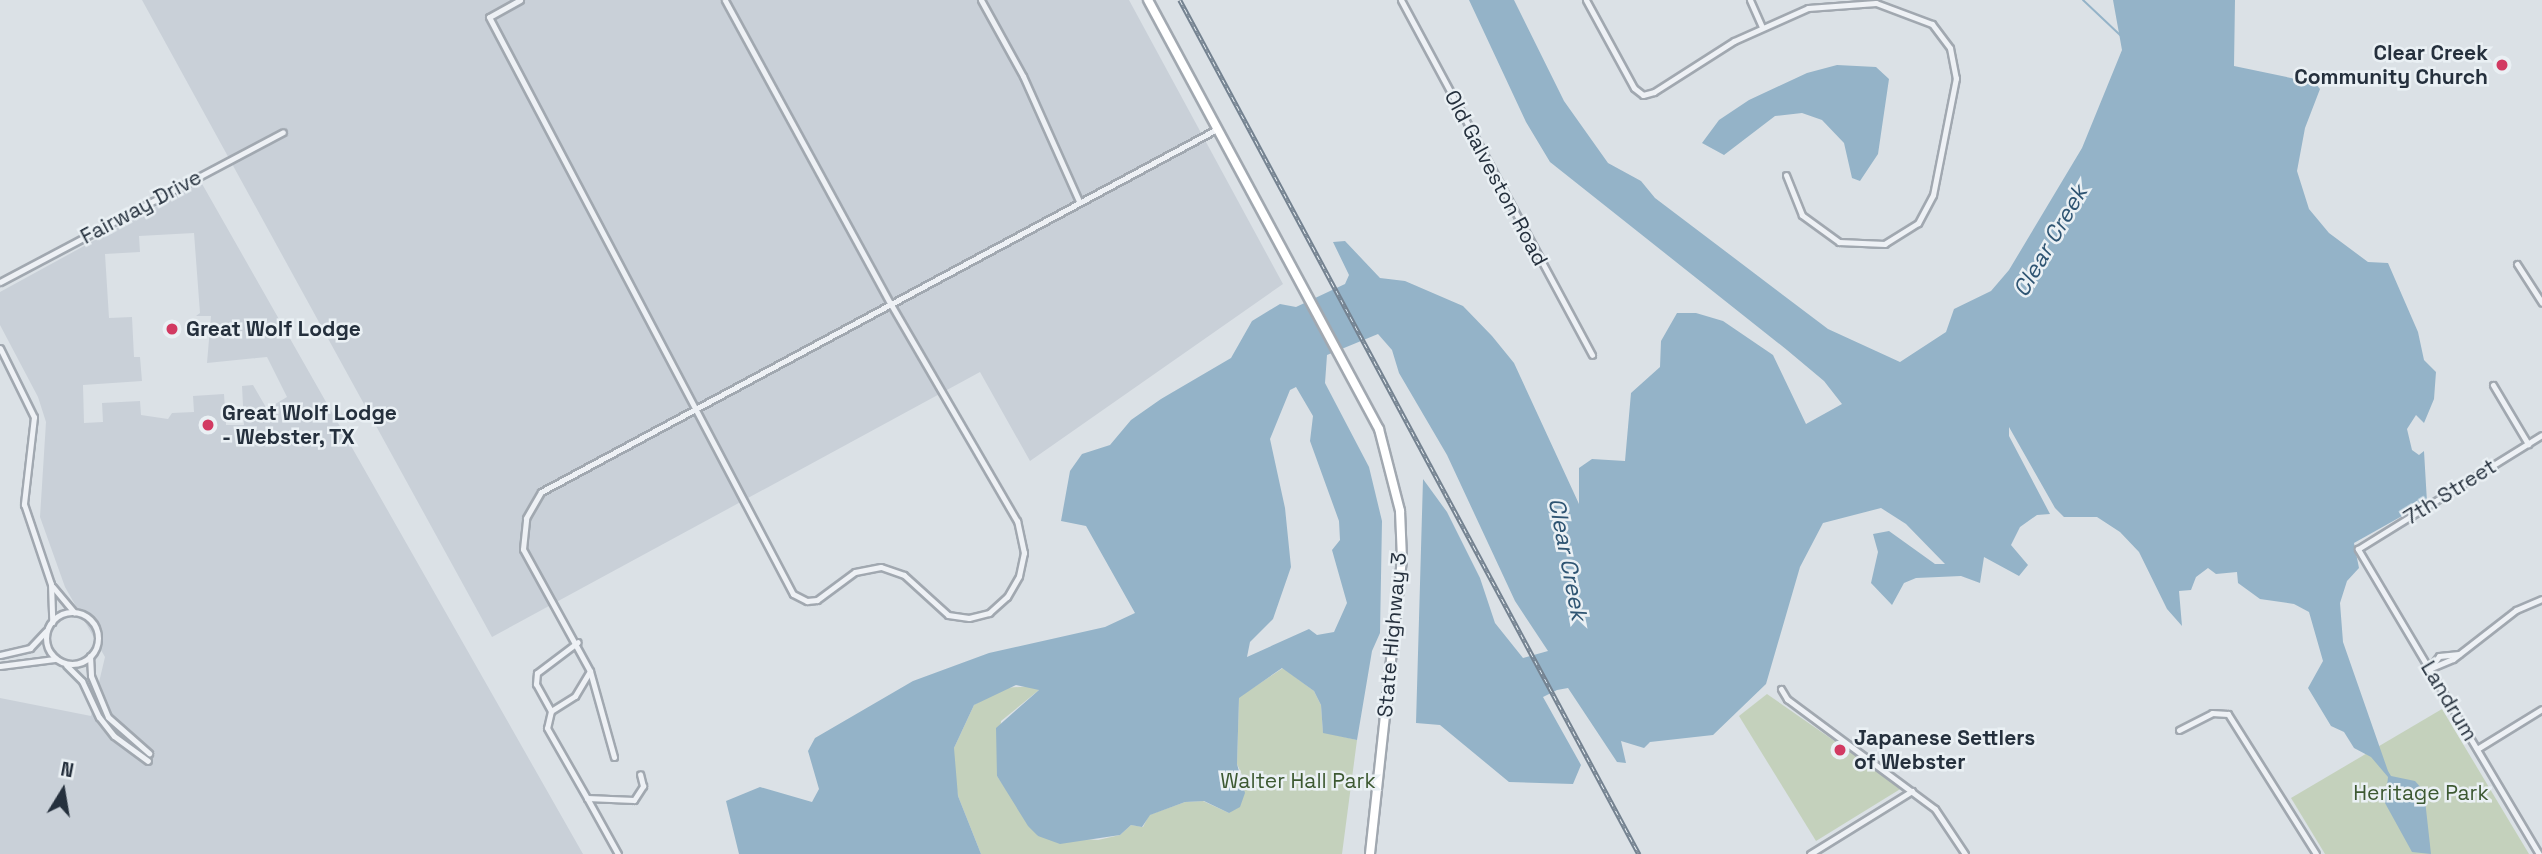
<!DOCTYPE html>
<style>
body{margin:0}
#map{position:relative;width:2542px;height:854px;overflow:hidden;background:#dbe1e6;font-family:"Space Grotesk",sans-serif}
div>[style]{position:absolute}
.built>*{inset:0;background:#c9d0d8}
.green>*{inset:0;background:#c4d1bc}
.water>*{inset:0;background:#94b3c8}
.stream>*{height:2px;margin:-1px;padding:0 1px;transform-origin:1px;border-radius:1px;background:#94b3c8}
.roads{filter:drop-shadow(2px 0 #a1a8b0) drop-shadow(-2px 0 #a1a8b0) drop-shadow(0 2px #a1a8b0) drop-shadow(0 -2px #a1a8b0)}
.minor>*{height:5px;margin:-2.5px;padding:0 2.5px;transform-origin:2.5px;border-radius:2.5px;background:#eef1f5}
.minor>.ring{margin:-2.5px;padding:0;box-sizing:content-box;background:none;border:5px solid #eef1f5;border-radius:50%}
.primary>*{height:8px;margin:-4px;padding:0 4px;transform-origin:4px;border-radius:4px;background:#fff}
.rail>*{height:4.5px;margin-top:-2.25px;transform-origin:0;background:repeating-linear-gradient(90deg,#eaf0f4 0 5px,#748290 0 10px);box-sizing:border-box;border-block:2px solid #748290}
.dots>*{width:19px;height:19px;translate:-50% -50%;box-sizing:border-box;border:4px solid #eaf0f4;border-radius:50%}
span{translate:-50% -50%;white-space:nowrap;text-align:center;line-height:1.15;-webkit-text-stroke:5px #eaf0f4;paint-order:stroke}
.poi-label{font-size:21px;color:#25303d;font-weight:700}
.right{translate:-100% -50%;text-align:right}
.left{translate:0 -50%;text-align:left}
.street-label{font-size:21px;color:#25303d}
.park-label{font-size:21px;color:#3d5932}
.water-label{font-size:23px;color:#2e5472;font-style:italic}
.north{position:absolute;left:28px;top:756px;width:70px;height:70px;-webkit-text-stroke:5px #eaf0f4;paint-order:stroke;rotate:11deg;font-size:19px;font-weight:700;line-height:28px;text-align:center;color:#25303d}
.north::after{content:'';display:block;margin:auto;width:24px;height:32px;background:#25303d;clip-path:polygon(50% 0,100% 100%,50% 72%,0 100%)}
</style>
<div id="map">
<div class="built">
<div style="clip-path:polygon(142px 0,1129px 0,1283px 284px,1030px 461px,980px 372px,492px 637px)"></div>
<div style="clip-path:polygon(evenodd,201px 182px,583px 854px,0 854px,0 698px,91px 716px,105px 657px,65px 587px,40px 517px,46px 422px,38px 397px,0 325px,0 292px,201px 182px,194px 233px,200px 313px,196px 316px,211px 316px,207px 363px,267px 357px,287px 397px,267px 409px,253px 385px,242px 386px,244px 425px,226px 425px,224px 394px,193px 396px,194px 412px,172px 413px,168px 419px,141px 415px,140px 401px,102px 403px,103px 422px,84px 423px,83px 385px,142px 381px,140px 357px,134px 357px,132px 317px,109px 318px,105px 254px,140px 252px,139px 236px,194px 233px)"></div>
</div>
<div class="green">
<div style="clip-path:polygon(1283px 668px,1314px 691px,1321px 705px,1323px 732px,1357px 740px,1342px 854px,981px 854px,958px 796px,953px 771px,954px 748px,974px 705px,1003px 688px,1034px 686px,1039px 690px,1001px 721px,997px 776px,1038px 836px,1098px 840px,1120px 835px,1131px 825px,1143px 827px,1149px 815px,1185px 802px,1203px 801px,1229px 813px,1243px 777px,1237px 764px,1239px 697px)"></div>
<div style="clip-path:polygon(1767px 694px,1902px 788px,1816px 841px,1739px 716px)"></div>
<div style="clip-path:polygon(2442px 709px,2529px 854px,2325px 854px,2291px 798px)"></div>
</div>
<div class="water">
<div style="clip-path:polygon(evenodd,1469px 0,1514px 0,1564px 101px,1608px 163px,1641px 181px,1655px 198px,1828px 329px,1900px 362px,1946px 332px,1954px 309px,1991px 291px,2009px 270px,2082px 148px,2122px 50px,2113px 0,2235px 0,2234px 66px,2315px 83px,2320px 89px,2305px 128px,2297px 171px,2309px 209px,2329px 233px,2368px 262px,2388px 263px,2418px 332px,2424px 360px,2436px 372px,2434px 399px,2424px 423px,2416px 415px,2407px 429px,2412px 450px,2419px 455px,2424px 451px,2427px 502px,2354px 543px,2359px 568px,2347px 581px,2340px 603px,2343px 642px,2388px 771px,2391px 776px,2415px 781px,2424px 791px,2431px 854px,2412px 852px,2385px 803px,2388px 777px,2371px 757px,2354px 748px,2344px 732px,2331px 726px,2308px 688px,2323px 661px,2309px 612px,2294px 604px,2260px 599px,2238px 583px,2237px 572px,2216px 574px,2208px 568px,2196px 577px,2191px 590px,2179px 591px,2182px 626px,2167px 609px,2139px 552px,2120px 532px,2097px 517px,2064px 517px,2055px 508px,2009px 427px,2009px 436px,2050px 514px,2037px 515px,2020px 527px,2011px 545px,2028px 565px,2019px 576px,1984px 557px,1980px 583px,1961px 576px,1916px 578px,1904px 583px,1892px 605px,1871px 583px,1878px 552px,1873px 534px,1889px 531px,1935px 564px,1945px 564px,1906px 524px,1881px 508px,1823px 523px,1800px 567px,1766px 684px,1713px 735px,1650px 742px,1644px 748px,1621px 741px,1626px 763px,1617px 762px,1568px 688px,1557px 690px,1543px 697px,1581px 765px,1573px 784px,1509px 782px,1440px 725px,1416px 723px,1423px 479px,1447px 512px,1480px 578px,1495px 623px,1523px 658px,1548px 651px,1515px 601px,1447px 455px,1399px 373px,1392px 350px,1378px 334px,1327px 355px,1325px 383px,1369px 467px,1382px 521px,1380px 633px,1372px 651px,1357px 740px,1323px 733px,1321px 705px,1314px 691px,1282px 668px,1239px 698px,1237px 764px,1245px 793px,1240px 807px,1229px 813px,1204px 801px,1185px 802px,1150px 815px,1142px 827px,1131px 825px,1120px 835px,1060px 844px,1038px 836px,1028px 826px,997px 776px,996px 728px,1039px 690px,1016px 685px,974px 705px,954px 748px,958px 796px,981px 854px,739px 854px,726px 801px,760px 787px,812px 802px,819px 789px,808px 751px,815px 738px,913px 681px,989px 653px,1105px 627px,1135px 613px,1086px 526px,1061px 521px,1070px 471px,1082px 454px,1110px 445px,1131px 420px,1161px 399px,1231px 358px,1252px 321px,1280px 304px,1296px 307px,1345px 284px,1349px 275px,1333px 242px,1345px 241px,1380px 278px,1405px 281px,1463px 306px,1492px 336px,1514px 363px,1579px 504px,1579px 468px,1592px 459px,1625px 461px,1631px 393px,1660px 367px,1661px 341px,1677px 313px,1696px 313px,1723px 321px,1773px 355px,1806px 424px,1842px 404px,1824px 381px,1787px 350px,1550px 162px,1526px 122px,1469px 0,1296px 387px,1313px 416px,1310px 441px,1339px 521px,1340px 540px,1332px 550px,1347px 603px,1334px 632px,1317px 635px,1309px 629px,1247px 657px,1250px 642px,1273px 619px,1291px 567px,1285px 508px,1270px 439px,1290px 390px,1296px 387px)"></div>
<div style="clip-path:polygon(1837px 65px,1876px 67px,1889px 79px,1878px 154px,1860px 181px,1852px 178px,1844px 143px,1822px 120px,1802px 113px,1775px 116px,1724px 155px,1702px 143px,1719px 120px,1749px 100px,1807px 73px)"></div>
</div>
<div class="stream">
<div style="left:2083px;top:0;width:51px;rotate:43.4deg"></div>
</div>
<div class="roads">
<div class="minor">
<div style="left:520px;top:0;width:35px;rotate:151deg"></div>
<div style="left:489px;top:17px;width:652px;rotate:62.22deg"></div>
<div style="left:793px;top:594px;width:16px;rotate:27deg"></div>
<div style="left:807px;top:601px;width:10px;rotate:-6deg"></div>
<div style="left:817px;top:600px;width:47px;rotate:-36.4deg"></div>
<div style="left:855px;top:572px;width:26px;rotate:-11deg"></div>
<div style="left:881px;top:567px;width:24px;rotate:19deg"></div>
<div style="left:904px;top:575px;width:59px;rotate:42.3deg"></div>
<div style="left:948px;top:615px;width:21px;rotate:8deg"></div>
<div style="left:969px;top:618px;width:21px;rotate:-14deg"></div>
<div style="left:989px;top:613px;width:24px;rotate:-42deg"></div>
<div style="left:1007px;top:597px;width:24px;rotate:-60deg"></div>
<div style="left:1019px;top:576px;width:24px;rotate:-78deg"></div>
<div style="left:1024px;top:553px;width:33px;rotate:-102deg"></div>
<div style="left:1017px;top:521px;width:252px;rotate:-120.2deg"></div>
<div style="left:890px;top:303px;width:345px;rotate:-118.6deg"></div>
<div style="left:981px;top:0;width:87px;rotate:61.1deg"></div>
<div style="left:1023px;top:76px;width:137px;rotate:65.9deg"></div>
<div style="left:1401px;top:0;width:403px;rotate:61.7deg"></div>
<div style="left:1586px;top:0;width:100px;rotate:61.4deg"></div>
<div style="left:1634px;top:88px;width:11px;rotate:38deg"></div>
<div style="left:1643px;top:95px;width:11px;rotate:-15deg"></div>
<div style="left:1654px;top:92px;width:95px;rotate:-32.5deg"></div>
<div style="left:1734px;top:41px;width:81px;rotate:-24deg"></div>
<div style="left:1808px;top:8px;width:68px;rotate:-4.2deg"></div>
<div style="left:1876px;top:3px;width:60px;rotate:20.6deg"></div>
<div style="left:1932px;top:24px;width:30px;rotate:53deg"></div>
<div style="left:1950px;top:48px;width:31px;rotate:79deg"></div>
<div style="left:1956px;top:78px;width:119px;rotate:101.1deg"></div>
<div style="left:1933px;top:195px;width:32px;rotate:118deg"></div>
<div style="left:1918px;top:223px;width:39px;rotate:148deg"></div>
<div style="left:1885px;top:244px;width:46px;rotate:-177.5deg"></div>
<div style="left:1839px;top:242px;width:46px;rotate:-143.9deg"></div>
<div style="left:1802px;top:215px;width:43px;rotate:-111.8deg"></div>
<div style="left:1750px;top:0;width:30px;rotate:66deg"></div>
<div style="left:2517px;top:264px;width:46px;rotate:57.3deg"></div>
<div style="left:0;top:282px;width:320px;rotate:-27.9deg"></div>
<div style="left:0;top:348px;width:77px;rotate:63.8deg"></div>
<div style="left:34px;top:417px;width:88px;rotate:96.6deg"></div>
<div style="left:24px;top:504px;width:84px;rotate:71.4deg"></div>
<div style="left:51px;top:584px;width:38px;rotate:88deg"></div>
<div style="left:2493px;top:385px;width:69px;rotate:59.3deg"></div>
<div style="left:53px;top:587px;width:33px;rotate:50deg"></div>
<div class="ring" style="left:46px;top:612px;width:47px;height:47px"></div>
<div style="left:0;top:655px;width:31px;rotate:-13deg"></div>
<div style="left:30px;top:648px;width:23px;rotate:-47deg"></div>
<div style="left:90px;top:656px;width:20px;rotate:87deg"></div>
<div style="left:91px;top:676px;width:44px;rotate:67.5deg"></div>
<div style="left:108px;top:717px;width:55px;rotate:41.3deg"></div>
<div style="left:66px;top:665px;width:23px;rotate:45deg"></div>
<div style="left:82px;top:681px;width:40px;rotate:65deg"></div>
<div style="left:99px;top:717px;width:24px;rotate:52deg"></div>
<div style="left:114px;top:736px;width:42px;rotate:36.3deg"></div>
<div style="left:0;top:666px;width:55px;rotate:-7.3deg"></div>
<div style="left:2429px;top:669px;width:26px;rotate:-23deg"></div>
<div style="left:2453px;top:659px;width:80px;rotate:-37.9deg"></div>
<div style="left:2516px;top:610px;width:28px;rotate:-23deg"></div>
<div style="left:2429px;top:669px;width:16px;rotate:-52deg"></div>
<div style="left:2439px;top:656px;width:20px;rotate:-6deg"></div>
<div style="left:590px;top:671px;width:29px;rotate:121deg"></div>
<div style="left:575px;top:696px;width:28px;rotate:148deg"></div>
<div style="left:551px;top:711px;width:17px;rotate:103deg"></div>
<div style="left:547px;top:728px;width:81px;rotate:60.3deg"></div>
<div style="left:587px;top:798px;width:47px;rotate:2.4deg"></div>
<div style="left:634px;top:800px;width:17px;rotate:-57deg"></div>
<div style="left:643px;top:786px;width:12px;rotate:-104deg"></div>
<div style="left:1781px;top:689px;width:12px;rotate:59deg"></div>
<div style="left:1787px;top:699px;width:184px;rotate:36.6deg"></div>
<div style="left:1935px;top:809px;width:54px;rotate:56.3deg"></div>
<div style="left:551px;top:711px;width:31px;rotate:-119deg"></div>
<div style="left:536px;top:684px;width:11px;rotate:-85deg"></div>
<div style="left:537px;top:673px;width:51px;rotate:-37.1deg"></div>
<div style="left:2179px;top:730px;width:37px;rotate:-27deg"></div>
<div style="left:2212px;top:713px;width:16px;rotate:4deg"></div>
<div style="left:2228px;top:714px;width:165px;rotate:57.8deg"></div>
<div style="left:2477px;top:749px;width:76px;rotate:-31.6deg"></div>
<div style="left:614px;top:757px;width:89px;rotate:-105.6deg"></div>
<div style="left:590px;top:671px;width:139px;rotate:-118.8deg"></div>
<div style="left:523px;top:549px;width:31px;rotate:-84deg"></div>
<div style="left:526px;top:518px;width:30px;rotate:-60deg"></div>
<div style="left:541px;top:492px;width:767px;rotate:-28.24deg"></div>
<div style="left:587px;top:798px;width:64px;rotate:61deg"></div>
<div style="left:1810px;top:854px;width:120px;rotate:-31.7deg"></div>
<div style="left:2539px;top:854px;width:355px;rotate:-120.7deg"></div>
<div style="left:2358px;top:549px;width:216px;rotate:-31.8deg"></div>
</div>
<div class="primary">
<div style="left:1148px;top:0;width:487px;rotate:61.7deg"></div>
<div style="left:1379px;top:429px;width:85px;rotate:75.6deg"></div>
<div style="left:1400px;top:511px;width:48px;rotate:87.6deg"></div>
<div style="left:1402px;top:559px;width:297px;rotate:96.2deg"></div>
</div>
</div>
<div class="rail">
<div style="left:1180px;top:0;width:970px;rotate:61.74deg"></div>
</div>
<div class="dots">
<div style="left:2502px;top:65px;background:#d23a62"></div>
<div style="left:172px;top:329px;background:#d23a62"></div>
<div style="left:208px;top:425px;background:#d23a62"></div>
<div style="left:1840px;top:750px;background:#d23a62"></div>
</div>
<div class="poi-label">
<span class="right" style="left:2488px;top:65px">Clear Creek<br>Community Church</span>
<span class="left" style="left:186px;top:329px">Great Wolf Lodge</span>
<span class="left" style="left:222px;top:425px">Great Wolf Lodge<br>- Webster, TX</span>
<span class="left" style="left:1854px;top:750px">Japanese Settlers<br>of Webster</span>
</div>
<div class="street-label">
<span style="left:1496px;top:178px;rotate:62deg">Old Galveston Road</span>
<span style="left:141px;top:207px;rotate:-28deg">Fairway Drive</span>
<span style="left:2450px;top:492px;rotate:-32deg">7th Street</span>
<span style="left:1392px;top:635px;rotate:-85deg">State Highway 3</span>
<span style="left:2449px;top:701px;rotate:59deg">Landrum</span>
</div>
<div class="park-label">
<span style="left:1298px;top:781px">Walter Hall Park</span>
<span style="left:2421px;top:793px">Heritage Park</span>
</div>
<div class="water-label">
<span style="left:2050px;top:241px;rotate:-60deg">Clear Creek</span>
<span style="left:1568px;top:559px;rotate:79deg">Clear Creek</span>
</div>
<div class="north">N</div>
</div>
